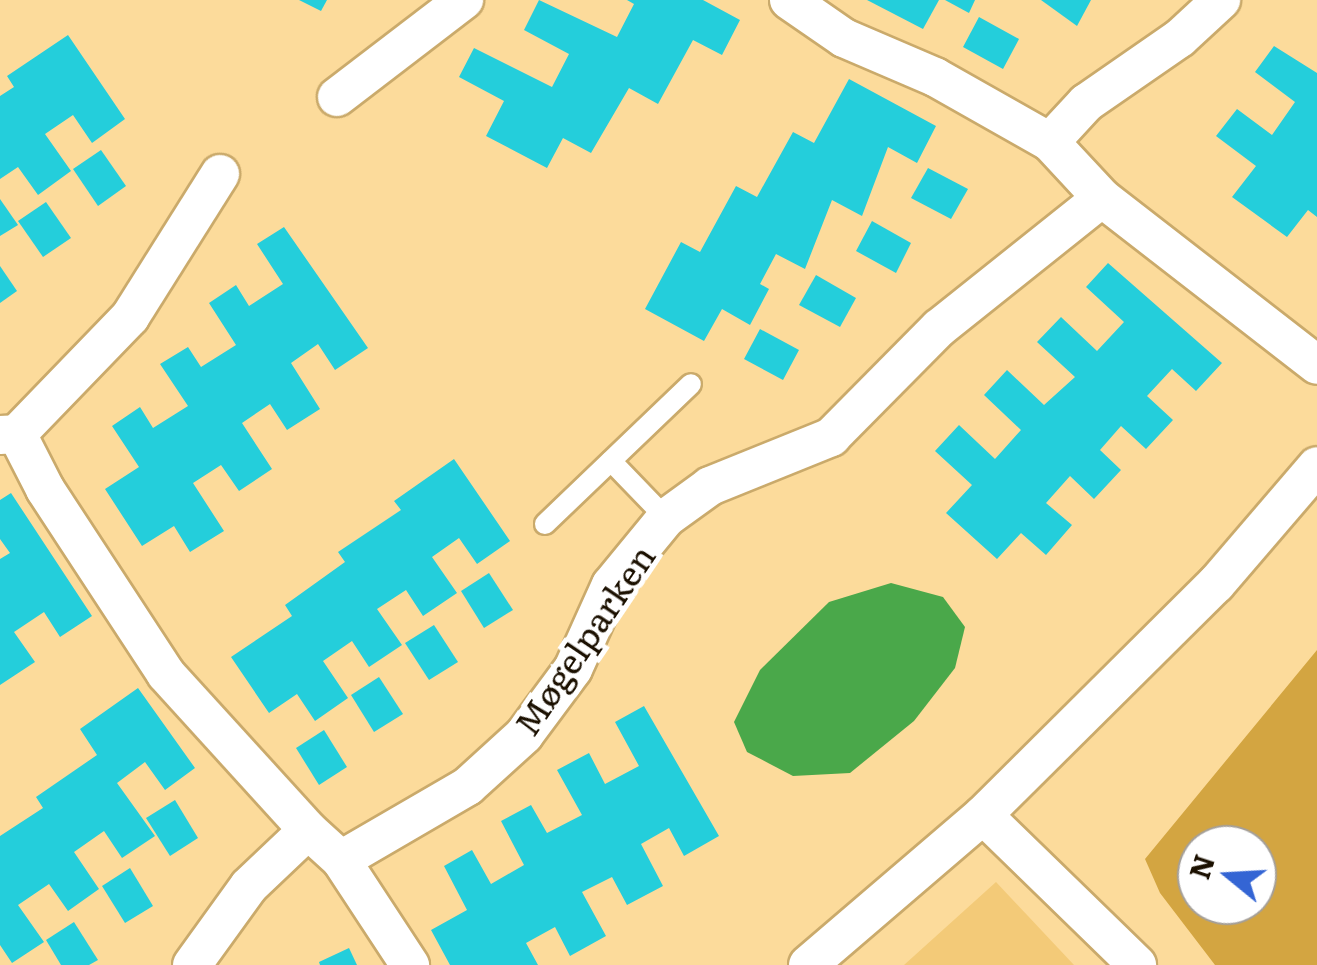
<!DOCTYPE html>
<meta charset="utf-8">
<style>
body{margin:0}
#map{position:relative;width:1317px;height:965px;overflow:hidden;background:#fcdb9b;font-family:Literata,serif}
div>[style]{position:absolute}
.green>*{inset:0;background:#f3ca78}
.forest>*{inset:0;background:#d3a541}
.water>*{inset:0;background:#4aa84a}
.building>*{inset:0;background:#24cedb}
.roads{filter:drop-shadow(2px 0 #caaa6b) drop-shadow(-2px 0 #caaa6b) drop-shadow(0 2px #caaa6b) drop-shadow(0 -2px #caaa6b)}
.lane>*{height:20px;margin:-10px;padding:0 10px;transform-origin:10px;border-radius:10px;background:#fff}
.street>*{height:38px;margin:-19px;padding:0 19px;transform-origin:19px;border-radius:19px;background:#fff}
span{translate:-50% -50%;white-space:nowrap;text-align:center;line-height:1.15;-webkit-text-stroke:10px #fff;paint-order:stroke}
.street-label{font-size:35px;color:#1b1000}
.north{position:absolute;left:1177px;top:825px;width:100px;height:100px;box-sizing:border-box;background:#fff;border:2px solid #a49f99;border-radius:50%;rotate:288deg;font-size:28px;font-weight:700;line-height:40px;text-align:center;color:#1b1000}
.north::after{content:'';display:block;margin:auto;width:35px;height:45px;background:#3465d4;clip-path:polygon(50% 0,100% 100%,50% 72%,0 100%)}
</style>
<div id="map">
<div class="green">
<div style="clip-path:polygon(996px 882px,1074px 965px,904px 965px)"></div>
</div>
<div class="forest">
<div style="clip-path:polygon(evenodd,1317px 650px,1317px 965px,1215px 965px,1160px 893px,1145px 859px,1317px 650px,1197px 845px,1257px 845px,1257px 905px,1197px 905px,1197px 845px)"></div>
</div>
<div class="water">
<div style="clip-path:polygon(891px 583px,943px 597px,965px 627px,955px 668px,914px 721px,850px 773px,793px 776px,747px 752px,734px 722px,760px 670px,829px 602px)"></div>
</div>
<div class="building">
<div style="clip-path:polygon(299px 0,327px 0,321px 11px)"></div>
<div style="clip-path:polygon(539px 0,617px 37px,634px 4px,627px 0,703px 0,740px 20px,722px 55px,693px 40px,658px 104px,629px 88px,591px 153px,563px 138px,547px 168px,486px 136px,504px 101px,459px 77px,474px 48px,552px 87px,569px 54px,524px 30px)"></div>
<div style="clip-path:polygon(867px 0,939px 0,923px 29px)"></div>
<div style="clip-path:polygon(945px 0,975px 0,969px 13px)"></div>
<div style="clip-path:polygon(1041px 0,1091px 0,1077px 26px)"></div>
<div style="clip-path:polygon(979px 17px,1019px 39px,1003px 69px,963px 47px)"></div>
<div style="clip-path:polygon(68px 35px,125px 119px,92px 143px,73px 115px,45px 134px,71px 171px,38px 195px,18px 167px,0 179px,0 96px,14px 87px,7px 76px)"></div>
<div style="clip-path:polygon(1274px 46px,1317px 73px,1317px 217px,1308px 210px,1287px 237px,1232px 197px,1256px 166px,1216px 136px,1237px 109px,1272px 135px,1295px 102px,1255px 72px)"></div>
<div style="clip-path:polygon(849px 79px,936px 126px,917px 163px,888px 147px,862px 216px,832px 200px,805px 269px,776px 254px,760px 284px,769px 289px,750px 325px,722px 309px,704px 341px,645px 309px,681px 242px,700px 252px,736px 186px,757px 197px,793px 132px,814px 143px)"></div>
<div style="clip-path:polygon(101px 150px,126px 186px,98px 206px,73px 169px)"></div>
<div style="clip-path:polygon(928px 168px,968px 189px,951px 219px,911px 198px)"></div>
<div style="clip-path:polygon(0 199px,18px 225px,0 236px)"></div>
<div style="clip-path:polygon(46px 202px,71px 238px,43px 257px,18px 221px)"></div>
<div style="clip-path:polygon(872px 221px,911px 243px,896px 273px,856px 251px)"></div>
<div style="clip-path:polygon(284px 227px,368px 348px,335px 370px,318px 344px,291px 363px,320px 409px,287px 430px,270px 404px,242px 423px,272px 469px,239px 491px,221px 465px,193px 483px,224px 531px,190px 552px,174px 526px,142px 546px,105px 489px,139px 467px,112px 426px,140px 407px,153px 428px,188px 406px,160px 364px,188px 347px,201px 367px,236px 345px,209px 303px,236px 285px,249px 306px,283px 284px,257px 244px)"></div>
<div style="clip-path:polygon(1108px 263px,1222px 363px,1196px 391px,1172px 369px,1147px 396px,1173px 420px,1146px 449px,1121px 426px,1100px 450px,1121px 470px,1094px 499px,1070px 476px,1046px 503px,1072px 525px,1046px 555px,1021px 533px,997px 559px,946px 513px,972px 485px,935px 451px,959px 425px,995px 459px,1021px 430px,984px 395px,1007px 370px,1044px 405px,1075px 377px,1037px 342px,1061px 317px,1097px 351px,1124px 322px,1086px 287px)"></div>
<div style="clip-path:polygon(0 266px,17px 291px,0 303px)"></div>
<div style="clip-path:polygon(816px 275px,856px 298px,840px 327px,799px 305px)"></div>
<div style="clip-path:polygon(760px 329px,799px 350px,783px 380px,744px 359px)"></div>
<div style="clip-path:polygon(454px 459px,510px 541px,477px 564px,459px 538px,432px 557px,457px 593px,423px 616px,406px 590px,377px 609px,402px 645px,369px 667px,352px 641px,323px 661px,348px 698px,315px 721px,297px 694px,269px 713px,231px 657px,292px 616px,285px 605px,345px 562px,338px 552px,401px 510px,394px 501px)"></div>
<div style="clip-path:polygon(11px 493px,92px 616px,60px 637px,44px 612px,14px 632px,35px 662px,0 685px,0 559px,10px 553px,0 539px,0 500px)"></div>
<div style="clip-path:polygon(489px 573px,513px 610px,484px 628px,461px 591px)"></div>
<div style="clip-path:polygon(434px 625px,458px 662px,429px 680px,405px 643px)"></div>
<div style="clip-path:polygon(379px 677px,403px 714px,374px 732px,351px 695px)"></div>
<div style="clip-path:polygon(138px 688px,195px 768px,165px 790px,145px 762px,117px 783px,155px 836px,122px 858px,104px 831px,74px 852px,99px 889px,68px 911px,49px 884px,18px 905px,44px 942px,12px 963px,0 945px,0 836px,43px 808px,36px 797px,97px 755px,80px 729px)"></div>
<div style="clip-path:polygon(644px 706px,719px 836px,684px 856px,669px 828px,641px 844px,663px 886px,627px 905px,612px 877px,582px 892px,606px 936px,570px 956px,555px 927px,526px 943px,538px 965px,450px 965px,431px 930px,467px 910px,444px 866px,472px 850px,491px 884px,524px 865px,501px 821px,531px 805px,547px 833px,582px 815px,557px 770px,589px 753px,605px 784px,639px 766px,615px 722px)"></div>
<div style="clip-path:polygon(324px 730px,347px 767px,319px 785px,296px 748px)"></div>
<div style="clip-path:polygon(175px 800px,198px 838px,170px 856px,146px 818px)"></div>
<div style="clip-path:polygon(130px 868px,153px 906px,125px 923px,102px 886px)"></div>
<div style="clip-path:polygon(74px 922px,98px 960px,89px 965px,61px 965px,46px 940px)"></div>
<div style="clip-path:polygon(349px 948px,357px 965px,320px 965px,319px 962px)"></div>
</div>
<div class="roads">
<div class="lane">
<div style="left:611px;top:461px;width:79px;rotate:46deg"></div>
<div style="left:545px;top:524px;width:202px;rotate:-43.8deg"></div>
</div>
<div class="street">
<div style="left:789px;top:0;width:67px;rotate:34.6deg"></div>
<div style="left:844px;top:38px;width:99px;rotate:23.2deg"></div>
<div style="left:935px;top:77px;width:132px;rotate:29.5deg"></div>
<div style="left:337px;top:97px;width:160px;rotate:-37.4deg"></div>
<div style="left:1102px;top:198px;width:76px;rotate:-132.9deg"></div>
<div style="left:1050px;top:142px;width:53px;rotate:-47.3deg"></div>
<div style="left:1086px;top:103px;width:114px;rotate:-34.7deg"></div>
<div style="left:1180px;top:38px;width:56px;rotate:-42.8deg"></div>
<div style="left:17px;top:434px;width:62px;rotate:63deg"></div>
<div style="left:45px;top:489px;width:221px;rotate:56.8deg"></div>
<div style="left:166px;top:674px;width:211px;rotate:47.7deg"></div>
<div style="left:0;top:435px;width:17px;rotate:-3deg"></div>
<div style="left:17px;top:434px;width:163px;rotate:-46deg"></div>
<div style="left:130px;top:317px;width:169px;rotate:-57.8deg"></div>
<div style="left:983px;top:815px;width:215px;rotate:44.2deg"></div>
<div style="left:341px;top:860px;width:147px;rotate:-30.2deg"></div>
<div style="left:468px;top:786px;width:76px;rotate:-42.3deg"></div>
<div style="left:524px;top:735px;width:82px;rotate:-53.4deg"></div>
<div style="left:573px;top:669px;width:92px;rotate:-65.7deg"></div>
<div style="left:611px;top:585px;width:87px;rotate:-50.6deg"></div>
<div style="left:666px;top:518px;width:54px;rotate:-36deg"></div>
<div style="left:710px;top:486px;width:131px;rotate:-22deg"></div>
<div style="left:831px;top:437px;width:153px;rotate:-45.3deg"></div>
<div style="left:939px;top:328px;width:208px;rotate:-38.6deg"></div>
<div style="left:1102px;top:198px;width:272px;rotate:37.8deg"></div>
<div style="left:192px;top:965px;width:97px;rotate:-54.2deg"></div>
<div style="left:249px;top:886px;width:81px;rotate:-43.5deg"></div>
<div style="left:308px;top:830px;width:45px;rotate:42.3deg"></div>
<div style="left:341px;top:860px;width:126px;rotate:56.7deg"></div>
<div style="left:808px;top:965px;width:230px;rotate:-40.6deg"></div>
<div style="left:983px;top:815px;width:328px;rotate:-44.8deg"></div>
<div style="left:1216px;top:584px;width:155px;rotate:-49.4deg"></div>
</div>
</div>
<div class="street-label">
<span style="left:583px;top:639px;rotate:-56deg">Møgelparken</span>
</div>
<div class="north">N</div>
</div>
